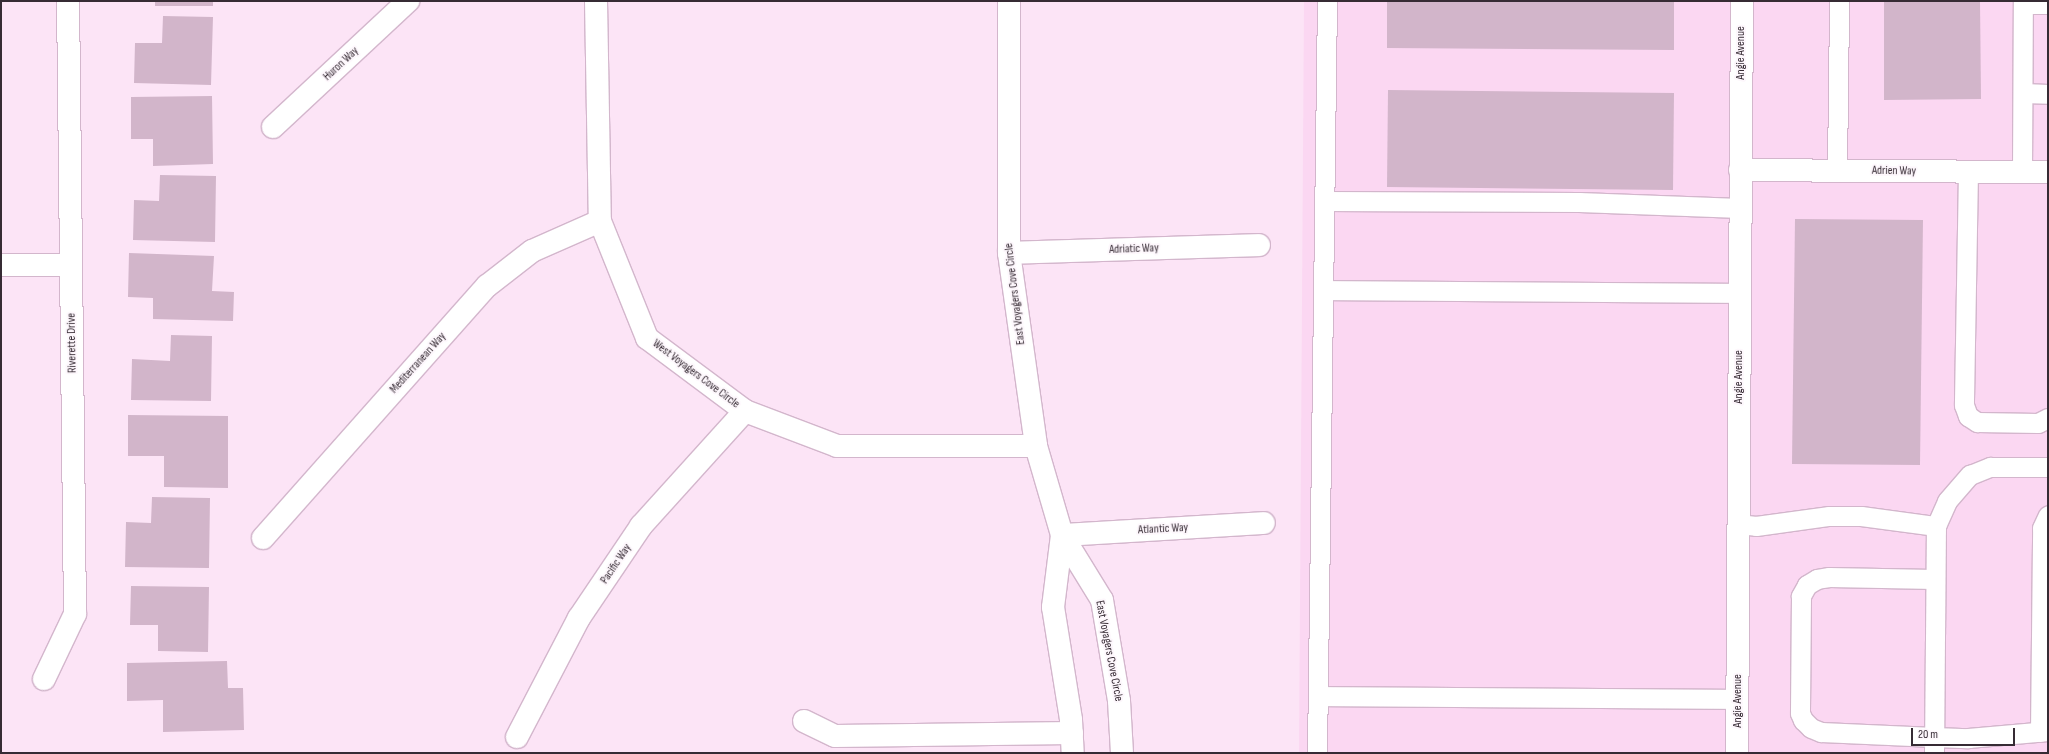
<!DOCTYPE html>
<style>
body{margin:0}
#map{position:relative;width:2049px;height:754px;overflow:hidden;background:#fce4f6;font-family:"Sofia Sans Condensed",sans-serif}
div>[style]{position:absolute}
.built>*{inset:0;background:#fbd7f2}
.building>*{inset:0;background:#d2b5ca}
.roads{filter:drop-shadow(1px 0 #d3b6cc) drop-shadow(-1px 0 #d3b6cc) drop-shadow(0 1px #d3b6cc) drop-shadow(0 -1px #d3b6cc)}
.service>*{height:19px;margin:-9.5px;padding:0 9.5px;transform-origin:9.5px;border-radius:9.5px;background:#fff}
.minor>*{height:22px;margin:-11px;padding:0 11px;transform-origin:11px;border-radius:11px;background:#fff}
span{translate:-50% -50%;white-space:nowrap;text-align:center;line-height:1.15;-webkit-text-stroke:4px #fdf7fc;paint-order:stroke}
.street-label{font-size:12px;color:#362b34}
.frame{position:absolute;inset:0;border:2px solid #362b34;pointer-events:none}
.scale{position:absolute;left:1911px;top:728px;width:104px;height:18px;box-sizing:border-box;border:2px solid #362b34;border-top:0;padding-left:5px;font-size:12px;line-height:14px;white-space:nowrap;color:#362b34;-webkit-text-stroke:3px #fdf7fc;paint-order:stroke}
</style>
<div id="map">
<div class="built">
<div style="clip-path:polygon(1304px 1px,2048px 1px,2048px 753px,1299px 753px)"></div>
</div>
<div class="building">
<div style="clip-path:polygon(155px 1px,213px 1px,213px 6px,155px 6px)"></div>
<div style="clip-path:polygon(1387px 1px,1674px 1px,1674px 50px,1387px 48px)"></div>
<div style="clip-path:polygon(1884px 1px,1980px 1px,1981px 99px,1884px 100px)"></div>
<div style="clip-path:polygon(163px 16px,213px 17px,211px 85px,134px 83px,135px 43px,162px 43px)"></div>
<div style="clip-path:polygon(1388px 90px,1674px 93px,1673px 190px,1387px 187px)"></div>
<div style="clip-path:polygon(212px 96px,213px 164px,153px 166px,153px 139px,131px 139px,131px 97px)"></div>
<div style="clip-path:polygon(160px 175px,216px 176px,215px 242px,133px 240px,134px 200px,159px 201px)"></div>
<div style="clip-path:polygon(1795px 219px,1923px 220px,1920px 465px,1792px 464px)"></div>
<div style="clip-path:polygon(129px 253px,214px 256px,212px 291px,234px 292px,233px 321px,153px 319px,153px 298px,128px 297px)"></div>
<div style="clip-path:polygon(171px 335px,212px 336px,211px 401px,131px 400px,132px 359px,170px 361px)"></div>
<div style="clip-path:polygon(128px 415px,228px 416px,228px 488px,164px 487px,164px 456px,128px 456px)"></div>
<div style="clip-path:polygon(152px 497px,210px 498px,209px 568px,125px 567px,126px 522px,151px 523px)"></div>
<div style="clip-path:polygon(131px 586px,209px 587px,208px 652px,158px 651px,158px 625px,130px 625px)"></div>
<div style="clip-path:polygon(227px 661px,228px 688px,243px 688px,244px 730px,163px 732px,163px 700px,127px 701px,127px 663px)"></div>
</div>
<div class="roads">
<div class="service">
<div style="left:2023px;top:4px;width:25px"></div>
<div style="left:2023px;top:93px;width:25px;rotate:2deg"></div>
<div style="left:1837px;top:170px;width:169px;rotate:-89.3deg"></div>
<div style="left:1968px;top:171px;width:234px;rotate:91deg"></div>
<div style="left:1964px;top:405px;width:12px;rotate:70deg"></div>
<div style="left:1968px;top:416px;width:11px;rotate:34deg"></div>
<div style="left:1977px;top:422px;width:61px;rotate:0.9deg"></div>
<div style="left:2038px;top:423px;width:11px;rotate:-27deg"></div>
<div style="left:2022px;top:171px;width:170px;rotate:-89.7deg"></div>
<div style="left:1324px;top:201px;width:255px;rotate:0.2deg"></div>
<div style="left:1579px;top:202px;width:161px;rotate:2.1deg"></div>
<div style="left:1323px;top:290px;width:417px;rotate:0.4deg"></div>
<div style="left:1738px;top:524px;width:18px;rotate:6deg"></div>
<div style="left:1756px;top:526px;width:74px;rotate:-7.8deg"></div>
<div style="left:1829px;top:516px;width:32px"></div>
<div style="left:1861px;top:516px;width:76px;rotate:7.6deg"></div>
<div style="left:1936px;top:526px;width:27px;rotate:-66deg"></div>
<div style="left:1947px;top:501px;width:35px;rotate:-49deg"></div>
<div style="left:1970px;top:475px;width:22px;rotate:-22deg"></div>
<div style="left:1990px;top:467px;width:58px"></div>
<div style="left:1934px;top:579px;width:105px;rotate:-178.9deg"></div>
<div style="left:1829px;top:577px;width:12px;rotate:171deg"></div>
<div style="left:1817px;top:579px;width:12px;rotate:149deg"></div>
<div style="left:1807px;top:585px;width:13px;rotate:119deg"></div>
<div style="left:1801px;top:596px;width:117px;rotate:90.5deg"></div>
<div style="left:1800px;top:713px;width:8px;rotate:67deg"></div>
<div style="left:1803px;top:720px;width:11px;rotate:45deg"></div>
<div style="left:1811px;top:728px;width:11px;rotate:22deg"></div>
<div style="left:1821px;top:732px;width:113px;rotate:2.5deg"></div>
<div style="left:1934px;top:737px;width:34px;rotate:2deg"></div>
<div style="left:1968px;top:738px;width:80px;rotate:-5deg"></div>
<div style="left:1318px;top:696px;width:420px;rotate:0.4deg"></div>
<div style="left:2040px;top:732px;width:204px;rotate:-89.4deg"></div>
<div style="left:2042px;top:528px;width:14px;rotate:-65deg"></div>
<div style="left:1317px;top:753px;width:752px;rotate:-89.24deg"></div>
<div style="left:1934px;top:753px;width:227px;rotate:-89.5deg"></div>
</div>
<div class="minor">
<div style="left:596px;top:1px;width:220px;rotate:89deg"></div>
<div style="left:600px;top:221px;width:126px;rotate:68.1deg"></div>
<div style="left:647px;top:338px;width:122px;rotate:36.7deg"></div>
<div style="left:745px;top:411px;width:98px;rotate:20.8deg"></div>
<div style="left:837px;top:446px;width:199px"></div>
<div style="left:1009px;top:1px;width:252px;rotate:90deg"></div>
<div style="left:1009px;top:253px;width:195px;rotate:82deg"></div>
<div style="left:1036px;top:446px;width:93px;rotate:73.7deg"></div>
<div style="left:1062px;top:535px;width:76px;rotate:58.4deg"></div>
<div style="left:1102px;top:600px;width:102px;rotate:80.4deg"></div>
<div style="left:1119px;top:701px;width:52px;rotate:86.7deg"></div>
<div style="left:273px;top:127px;width:185px;rotate:-43deg"></div>
<div style="left:1740px;top:170px;width:308px;rotate:0.4deg"></div>
<div style="left:1009px;top:253px;width:250px;rotate:-1.8deg"></div>
<div style="left:1px;top:265px;width:70px"></div>
<div style="left:1062px;top:535px;width:73px;rotate:97.1deg"></div>
<div style="left:1053px;top:607px;width:114px;rotate:80.9deg"></div>
<div style="left:1071px;top:720px;width:33px;rotate:87deg"></div>
<div style="left:1062px;top:535px;width:202px;rotate:-3.4deg"></div>
<div style="left:263px;top:538px;width:337px;rotate:-48.4deg"></div>
<div style="left:487px;top:286px;width:57px;rotate:-37.9deg"></div>
<div style="left:532px;top:251px;width:74px;rotate:-23.8deg"></div>
<div style="left:44px;top:679px;width:72px;rotate:-64.5deg"></div>
<div style="left:75px;top:614px;width:613px;rotate:-90.65deg"></div>
<div style="left:804px;top:721px;width:34px;rotate:26deg"></div>
<div style="left:835px;top:736px;width:237px;rotate:-0.7deg"></div>
<div style="left:517px;top:737px;width:134px;rotate:-62.5deg"></div>
<div style="left:579px;top:618px;width:111px;rotate:-56deg"></div>
<div style="left:641px;top:526px;width:155px;rotate:-47.9deg"></div>
<div style="left:1737px;top:753px;width:752px;rotate:-89.62deg"></div>
</div>
</div>
<div class="street-label">
<span style="left:1741px;top:53px;rotate:-90deg">Angie Avenue</span>
<span style="left:341px;top:64px;rotate:-43deg">Huron Way</span>
<span style="left:1894px;top:171px;rotate:1deg">Adrien Way</span>
<span style="left:1134px;top:249px;rotate:-2deg">Adriatic Way</span>
<span style="left:1015px;top:294px;rotate:-97deg">East Voyagers Cove Circle</span>
<span style="left:72px;top:343px;rotate:-91deg">Riverette Drive</span>
<span style="left:418px;top:363px;rotate:-48deg">Mediterranean Way</span>
<span style="left:696px;top:374px;rotate:37deg">West Voyagers Cove Circle</span>
<span style="left:1739px;top:377px;rotate:-90deg">Angie Avenue</span>
<span style="left:1163px;top:529px;rotate:-3deg">Atlantic Way</span>
<span style="left:616px;top:564px;rotate:-56deg">Pacific Way</span>
<span style="left:1109px;top:651px;rotate:79deg">East Voyagers Cove Circle</span>
<span style="left:1738px;top:701px;rotate:-90deg">Angie Avenue</span>
</div>
<div class="frame"></div>
<div class="scale">20 m</div>
</div>
